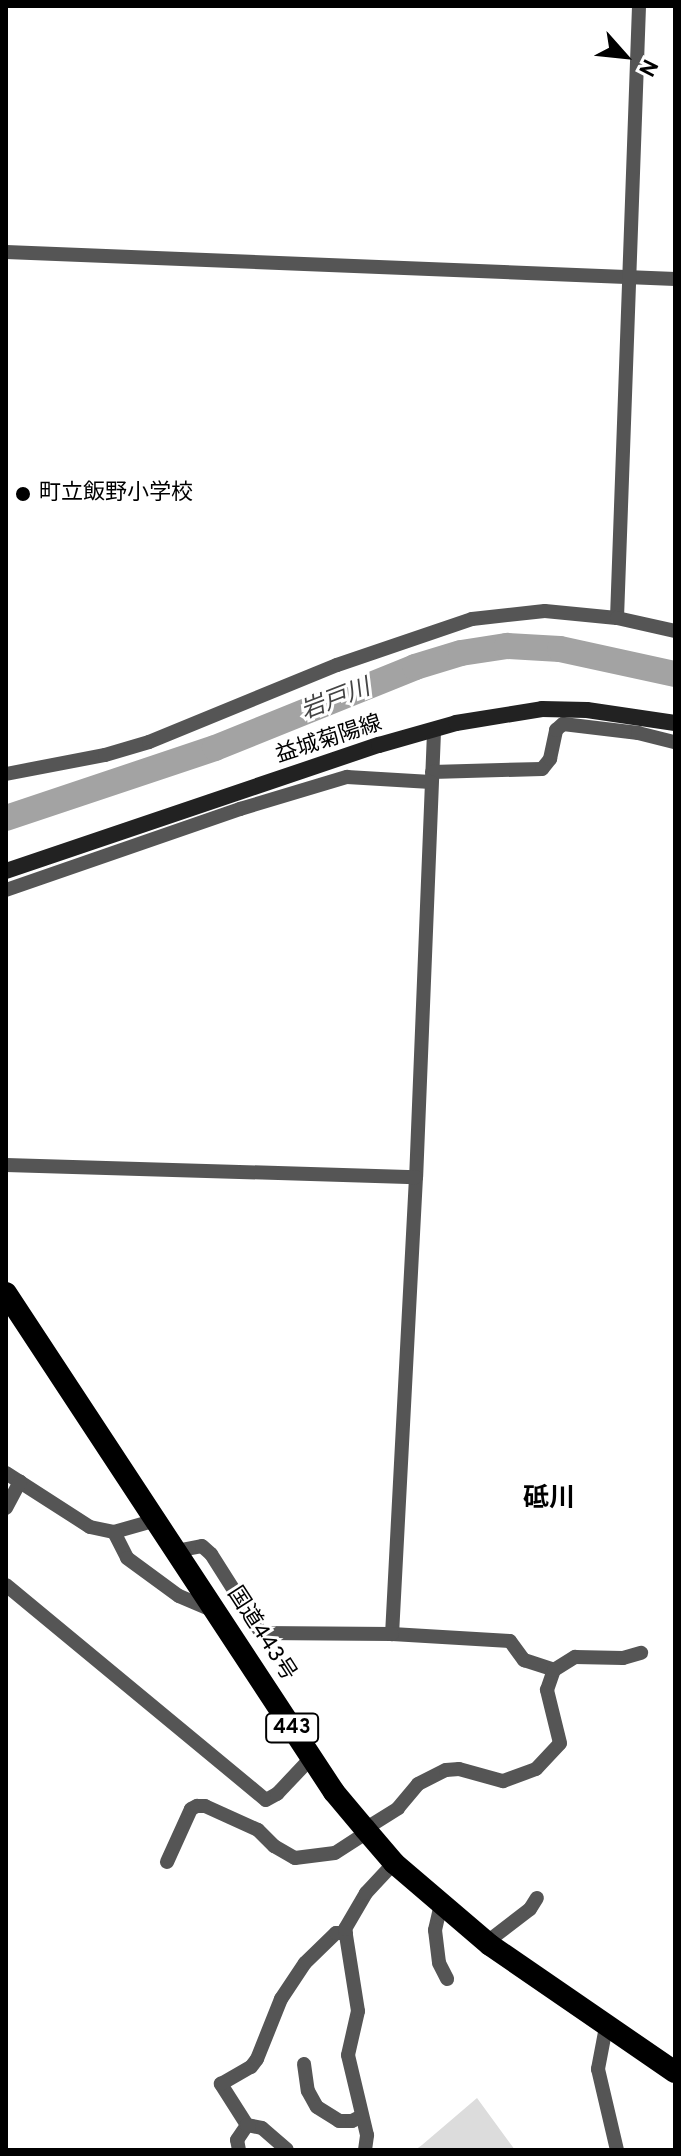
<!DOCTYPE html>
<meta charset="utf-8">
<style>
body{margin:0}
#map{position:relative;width:681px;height:2156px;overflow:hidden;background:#fff;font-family:Overpass,"Noto Sans JP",sans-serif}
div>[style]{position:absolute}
.green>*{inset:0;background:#dcdcdc}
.river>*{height:26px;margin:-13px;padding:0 13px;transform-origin:13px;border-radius:13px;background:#a3a3a3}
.minor>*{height:14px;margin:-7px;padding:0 7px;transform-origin:7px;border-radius:7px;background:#555}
.secondary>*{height:16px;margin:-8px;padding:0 8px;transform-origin:8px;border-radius:8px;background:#222}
.trunk>*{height:22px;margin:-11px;padding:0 11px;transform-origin:11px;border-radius:11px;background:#000}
.dots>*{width:22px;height:22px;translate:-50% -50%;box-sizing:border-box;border:4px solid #fff;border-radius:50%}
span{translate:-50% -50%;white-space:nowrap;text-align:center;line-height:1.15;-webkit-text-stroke:6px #fff;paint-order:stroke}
.shield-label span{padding:2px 6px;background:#fff;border:2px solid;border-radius:6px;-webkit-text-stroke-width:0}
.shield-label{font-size:20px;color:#000;font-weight:700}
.poi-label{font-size:22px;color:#000}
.left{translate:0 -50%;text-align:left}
.street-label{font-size:22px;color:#000}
.water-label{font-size:24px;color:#444;font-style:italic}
.quarter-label{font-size:26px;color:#000;font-weight:700}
.frame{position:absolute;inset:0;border:8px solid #000;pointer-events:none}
.north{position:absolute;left:585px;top:16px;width:80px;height:80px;-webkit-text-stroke:6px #fff;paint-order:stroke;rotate:117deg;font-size:22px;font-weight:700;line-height:32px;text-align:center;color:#000}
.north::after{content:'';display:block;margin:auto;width:28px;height:36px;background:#000;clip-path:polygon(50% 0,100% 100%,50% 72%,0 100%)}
</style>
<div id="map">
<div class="green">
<div style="clip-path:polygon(477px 2098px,515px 2150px,415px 2150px,422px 2145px)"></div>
</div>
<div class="river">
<div style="left:6px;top:818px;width:220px;rotate:-18.5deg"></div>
<div style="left:215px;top:748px;width:216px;rotate:-22deg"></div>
<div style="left:415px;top:667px;width:48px;rotate:-16.9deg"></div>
<div style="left:461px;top:653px;width:47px;rotate:-8.7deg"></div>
<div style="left:507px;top:646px;width:53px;rotate:3.2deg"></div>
<div style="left:560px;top:649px;width:118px;rotate:12.3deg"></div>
</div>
<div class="minor">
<div style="left:6px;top:252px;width:670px;rotate:2.31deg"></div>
<div style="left:617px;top:618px;width:612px;rotate:-87.94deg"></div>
<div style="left:434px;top:732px;width:445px;rotate:92.3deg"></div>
<div style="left:416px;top:1177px;width:458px;rotate:93deg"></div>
<div style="left:392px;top:1634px;width:118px;rotate:3.4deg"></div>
<div style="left:510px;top:1641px;width:24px;rotate:54deg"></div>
<div style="left:524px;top:1660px;width:32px;rotate:18deg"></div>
<div style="left:432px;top:772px;width:110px;rotate:-1.6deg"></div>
<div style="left:542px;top:769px;width:13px;rotate:-51deg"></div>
<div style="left:550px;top:759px;width:30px;rotate:-78deg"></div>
<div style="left:556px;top:730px;width:9px;rotate:-41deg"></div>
<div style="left:563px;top:724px;width:76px;rotate:6.8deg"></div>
<div style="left:638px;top:733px;width:38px;rotate:14deg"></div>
<div style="left:6px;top:774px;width:101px;rotate:-10.9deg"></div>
<div style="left:105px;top:755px;width:46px;rotate:-16.5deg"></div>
<div style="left:149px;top:742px;width:203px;rotate:-22.3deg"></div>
<div style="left:337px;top:665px;width:143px;rotate:-18.8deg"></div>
<div style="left:472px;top:619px;width:73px;rotate:-6.3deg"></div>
<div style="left:545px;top:611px;width:72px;rotate:5.6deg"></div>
<div style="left:617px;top:618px;width:59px;rotate:12.6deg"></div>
<div style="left:6px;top:890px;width:248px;rotate:-19.1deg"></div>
<div style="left:240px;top:809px;width:112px;rotate:-16.7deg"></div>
<div style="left:347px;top:777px;width:84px;rotate:3.4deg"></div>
<div style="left:6px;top:1165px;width:410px;rotate:1.7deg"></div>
<div style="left:6px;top:1473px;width:100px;rotate:32.7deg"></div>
<div style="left:90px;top:1527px;width:25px;rotate:12deg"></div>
<div style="left:114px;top:1532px;width:44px;rotate:-15.9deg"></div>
<div style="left:6px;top:1508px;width:30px;rotate:-62deg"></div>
<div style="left:114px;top:1532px;width:29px;rotate:63deg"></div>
<div style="left:127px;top:1558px;width:64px;rotate:36.2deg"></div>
<div style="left:179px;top:1596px;width:39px;rotate:23deg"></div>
<div style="left:176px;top:1551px;width:26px;rotate:-11deg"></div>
<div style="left:202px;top:1546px;width:12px;rotate:42deg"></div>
<div style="left:211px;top:1554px;width:93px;rotate:57.7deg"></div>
<div style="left:261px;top:1633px;width:131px;rotate:0.4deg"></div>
<div style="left:6px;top:1585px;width:337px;rotate:39.6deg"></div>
<div style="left:266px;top:1800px;width:13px;rotate:-29deg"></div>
<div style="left:277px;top:1794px;width:50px;rotate:-46.6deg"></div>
<div style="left:365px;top:1829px;width:39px;rotate:-32deg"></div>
<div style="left:398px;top:1808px;width:31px;rotate:-50deg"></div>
<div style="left:418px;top:1784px;width:31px;rotate:-27deg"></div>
<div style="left:446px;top:1770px;width:13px;rotate:-4deg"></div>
<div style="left:459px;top:1769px;width:46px;rotate:15.3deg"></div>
<div style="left:503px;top:1781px;width:35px;rotate:-20deg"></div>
<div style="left:536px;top:1769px;width:35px;rotate:-47deg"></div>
<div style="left:560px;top:1743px;width:55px;rotate:-103.8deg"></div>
<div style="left:547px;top:1690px;width:21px;rotate:-71deg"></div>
<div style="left:554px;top:1670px;width:25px;rotate:-32deg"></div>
<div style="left:575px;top:1657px;width:48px;rotate:1.2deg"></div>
<div style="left:623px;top:1658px;width:19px;rotate:-16deg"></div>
<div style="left:167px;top:1862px;width:58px;rotate:-65.6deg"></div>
<div style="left:191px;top:1809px;width:7px;rotate:-27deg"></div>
<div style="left:197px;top:1806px;width:8px"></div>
<div style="left:205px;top:1806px;width:58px;rotate:24.4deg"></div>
<div style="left:258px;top:1830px;width:23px;rotate:45deg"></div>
<div style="left:274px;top:1846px;width:24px;rotate:30deg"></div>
<div style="left:295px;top:1858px;width:40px;rotate:-7.1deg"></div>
<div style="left:335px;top:1853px;width:38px;rotate:-33deg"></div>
<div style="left:441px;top:1904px;width:27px;rotate:103deg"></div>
<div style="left:435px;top:1930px;width:33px;rotate:83deg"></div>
<div style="left:439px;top:1963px;width:18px;rotate:63deg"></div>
<div style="left:487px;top:1942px;width:54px;rotate:-37.5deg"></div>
<div style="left:530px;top:1909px;width:13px;rotate:-58deg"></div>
<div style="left:606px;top:2027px;width:43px;rotate:100.8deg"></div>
<div style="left:598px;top:2069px;width:83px;rotate:76.8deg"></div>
<div style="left:304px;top:2064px;width:27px;rotate:82deg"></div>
<div style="left:308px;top:2091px;width:18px;rotate:61deg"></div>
<div style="left:317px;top:2107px;width:26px;rotate:32deg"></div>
<div style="left:339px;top:2121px;width:13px"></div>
<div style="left:352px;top:2121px;width:11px;rotate:-27deg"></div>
<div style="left:247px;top:2125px;width:49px;rotate:-122.4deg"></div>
<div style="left:221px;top:2084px;width:34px;rotate:-30deg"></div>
<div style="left:251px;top:2067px;width:10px;rotate:-53deg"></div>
<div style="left:257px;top:2059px;width:65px;rotate:-68.2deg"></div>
<div style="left:281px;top:1999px;width:43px;rotate:-56.3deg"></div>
<div style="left:305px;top:1963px;width:43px;rotate:-44.1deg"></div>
<div style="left:336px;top:1933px;width:10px"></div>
<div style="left:239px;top:2150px;width:10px;rotate:-101deg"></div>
<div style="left:237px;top:2140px;width:18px;rotate:-56deg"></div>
<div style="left:247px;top:2125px;width:15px;rotate:11deg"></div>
<div style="left:262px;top:2128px;width:33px;rotate:41deg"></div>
<div style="left:365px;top:2150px;width:15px;rotate:-82deg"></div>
<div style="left:367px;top:2135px;width:82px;rotate:-103.4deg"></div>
<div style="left:348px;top:2055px;width:45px;rotate:-77.2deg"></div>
<div style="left:358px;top:2011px;width:83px;rotate:-99deg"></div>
<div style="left:345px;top:1929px;width:42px;rotate:-59.7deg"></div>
<div style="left:366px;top:1893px;width:41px;rotate:-47deg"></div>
</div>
<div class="secondary">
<div style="left:6px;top:871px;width:394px;rotate:-18.7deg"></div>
<div style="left:379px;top:745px;width:80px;rotate:-15.9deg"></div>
<div style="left:456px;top:723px;width:87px;rotate:-9.2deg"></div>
<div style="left:542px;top:709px;width:45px;rotate:1.3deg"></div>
<div style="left:587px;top:710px;width:89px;rotate:8.4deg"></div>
</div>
<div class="trunk">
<div style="left:6px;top:1293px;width:597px;rotate:56.68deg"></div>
<div style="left:334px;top:1792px;width:48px;rotate:50deg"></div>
<div style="left:365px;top:1829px;width:45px;rotate:49.5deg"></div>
<div style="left:394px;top:1863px;width:126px;rotate:40.5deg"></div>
<div style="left:490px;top:1945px;width:224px;rotate:34.5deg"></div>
</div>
<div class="dots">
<div style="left:23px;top:494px;background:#000"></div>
</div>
<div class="shield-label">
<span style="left:292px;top:1728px">443</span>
</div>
<div class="poi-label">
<span class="left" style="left:39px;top:494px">町立飯野小学校</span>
</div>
<div class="street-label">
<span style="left:329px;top:740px;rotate:-18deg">益城菊陽線</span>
<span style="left:261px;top:1634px;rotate:57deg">国道443号</span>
</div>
<div class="water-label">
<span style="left:336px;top:701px;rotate:-21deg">岩戸川</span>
</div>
<div class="quarter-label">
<span style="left:549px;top:1500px">砥川</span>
</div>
<div class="frame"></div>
<div class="north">N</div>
</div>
